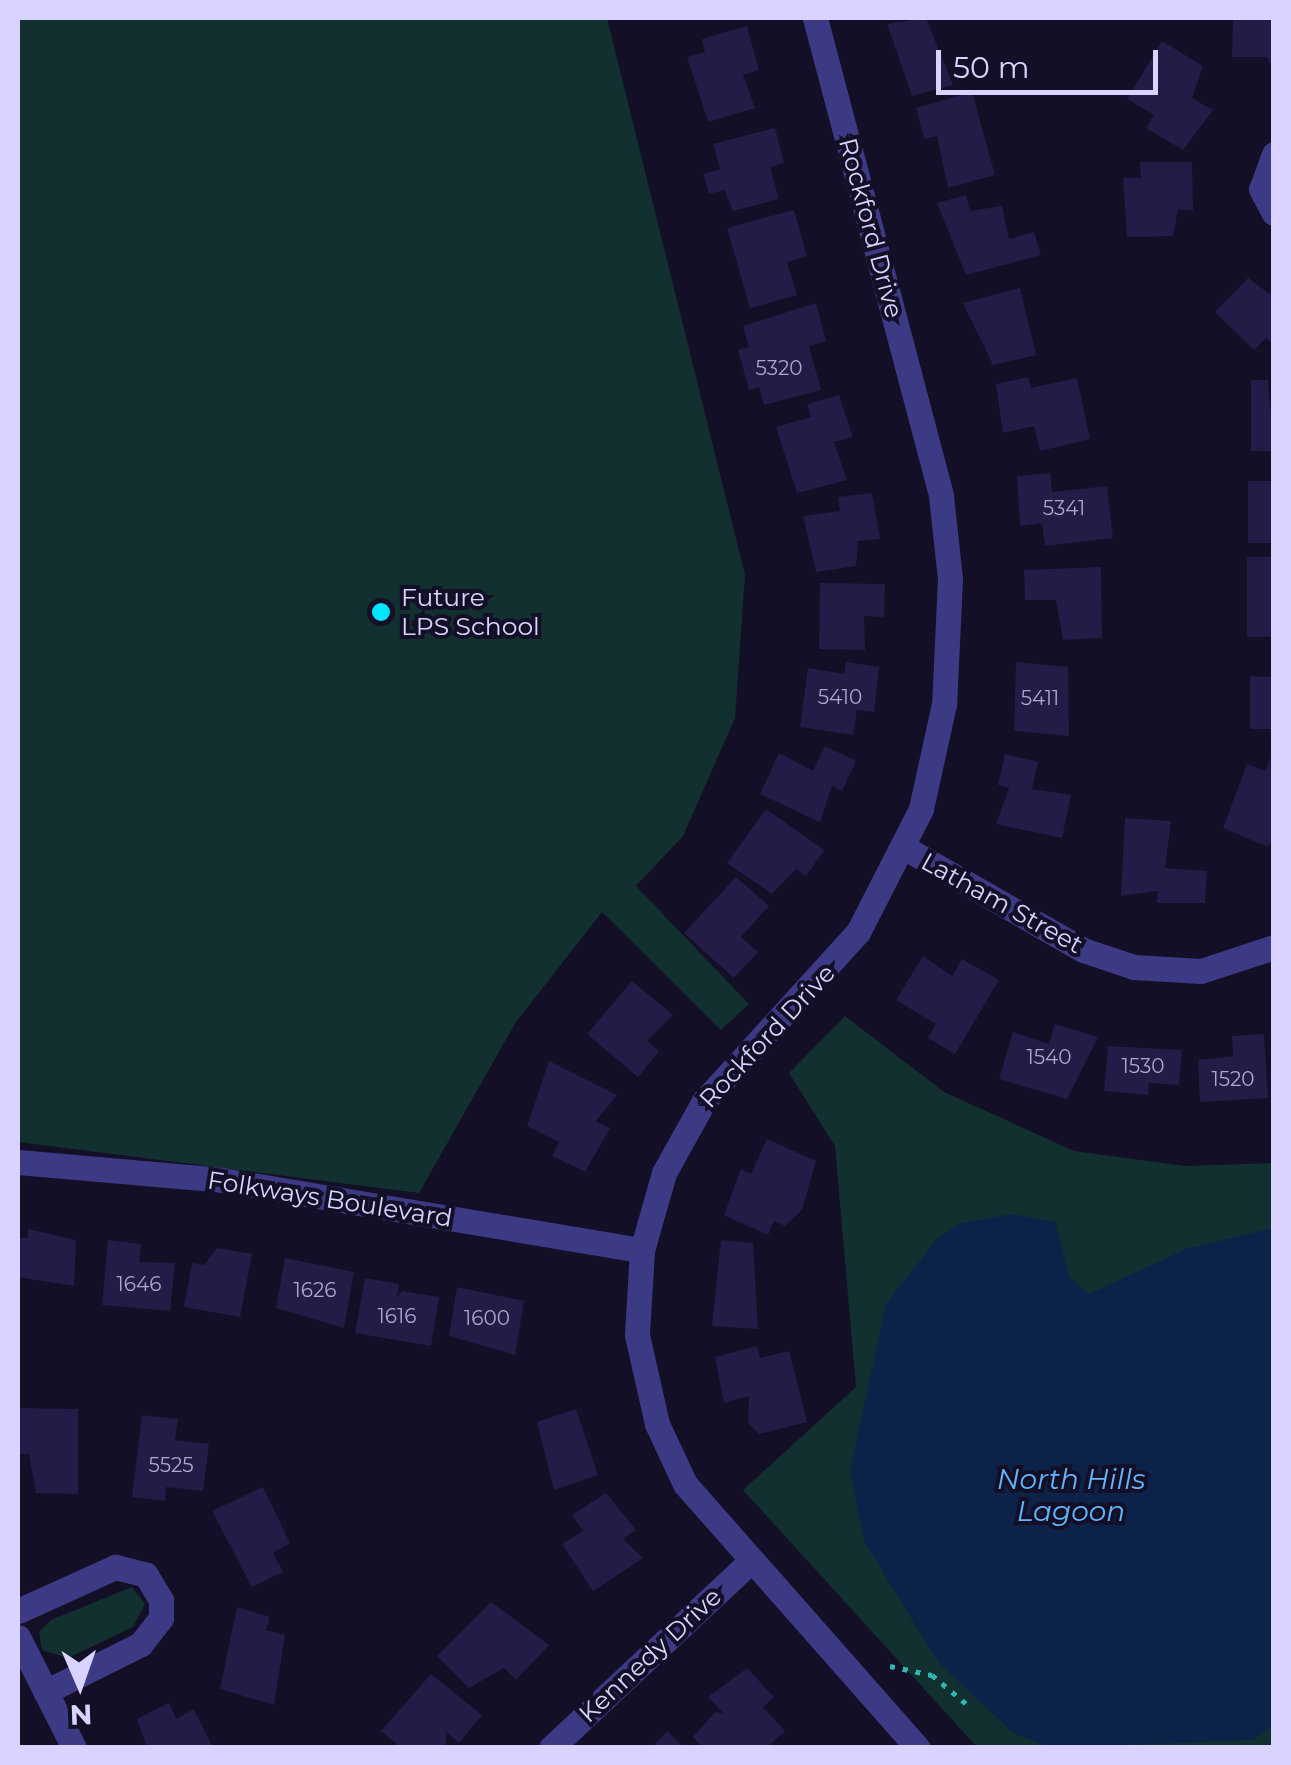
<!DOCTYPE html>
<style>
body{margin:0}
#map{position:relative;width:1291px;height:1765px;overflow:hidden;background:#130f26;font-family:Montserrat,sans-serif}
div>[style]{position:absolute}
.green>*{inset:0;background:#12302f}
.water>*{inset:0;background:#0c2248}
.building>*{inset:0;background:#241b47}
.path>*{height:5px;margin-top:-2.5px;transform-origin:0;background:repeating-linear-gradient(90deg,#2fb8b0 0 5px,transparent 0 13px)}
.street>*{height:25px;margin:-12.5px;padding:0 12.5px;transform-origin:12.5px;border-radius:12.5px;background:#3d3a85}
.dots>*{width:28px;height:28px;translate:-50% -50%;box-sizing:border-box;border:5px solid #130f26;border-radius:50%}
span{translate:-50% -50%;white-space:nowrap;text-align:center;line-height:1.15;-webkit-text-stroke:8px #130f26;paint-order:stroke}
.number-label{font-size:20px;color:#aca6d1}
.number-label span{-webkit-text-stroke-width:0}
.street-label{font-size:25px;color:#d9d4ff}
.poi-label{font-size:25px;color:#d9d4ff}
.left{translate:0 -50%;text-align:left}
.water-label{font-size:28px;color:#62b6ff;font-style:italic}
.frame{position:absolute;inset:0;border:20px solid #d9d4ff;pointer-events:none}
.north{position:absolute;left:30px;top:1635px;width:100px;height:100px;-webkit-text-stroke:8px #130f26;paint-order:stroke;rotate:178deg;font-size:28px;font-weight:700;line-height:40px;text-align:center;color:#d9d4ff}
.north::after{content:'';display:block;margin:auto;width:35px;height:45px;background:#d9d4ff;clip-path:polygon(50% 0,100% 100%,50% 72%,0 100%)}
.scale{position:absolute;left:936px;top:50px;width:222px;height:45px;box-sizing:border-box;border:5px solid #d9d4ff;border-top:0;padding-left:12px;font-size:30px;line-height:35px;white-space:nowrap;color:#d9d4ff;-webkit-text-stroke:8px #130f26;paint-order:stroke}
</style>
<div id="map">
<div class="green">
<div style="clip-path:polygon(18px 18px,607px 18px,745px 575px,735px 718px,683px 836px,636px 886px,749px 1004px,721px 1030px,602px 912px,516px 1022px,419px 1193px,18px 1142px)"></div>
<div style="clip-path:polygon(845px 1016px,944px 1092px,1074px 1151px,1185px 1166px,1273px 1163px,1273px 1747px,977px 1747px,743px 1490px,856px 1387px,835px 1146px,789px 1073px)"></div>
<div style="clip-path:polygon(132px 1587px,145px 1604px,133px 1627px,68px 1658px,42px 1650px,39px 1632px,51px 1620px)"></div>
</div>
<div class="water">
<div style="clip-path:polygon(1012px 1214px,1055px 1222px,1070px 1278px,1089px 1294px,1186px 1249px,1273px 1228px,1274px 1725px,1253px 1740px,1051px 1748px,1013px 1733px,938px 1662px,864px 1541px,850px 1471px,886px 1304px,936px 1240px,961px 1223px)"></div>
</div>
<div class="building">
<div style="clip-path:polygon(926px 18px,953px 85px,912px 96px,887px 24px)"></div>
<div style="clip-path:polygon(1233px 18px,1274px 18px,1274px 72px,1267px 57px,1232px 57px)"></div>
<div style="clip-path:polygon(747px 26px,759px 70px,743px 75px,755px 108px,708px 122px,687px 57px,705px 52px,702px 39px)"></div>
<div style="clip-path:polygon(1162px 41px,1203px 66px,1192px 98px,1213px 110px,1183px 150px,1146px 128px,1154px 115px,1127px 99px)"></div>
<div style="clip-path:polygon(972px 92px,995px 175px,948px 188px,937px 136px,924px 139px,916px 108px)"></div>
<div style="clip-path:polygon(775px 128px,784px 163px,770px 167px,779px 199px,733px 211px,724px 190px,709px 194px,703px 174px,720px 169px,713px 144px)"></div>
<div style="clip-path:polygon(1140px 162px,1192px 162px,1193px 210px,1178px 210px,1173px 236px,1127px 237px,1123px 178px,1141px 178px)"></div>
<div style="clip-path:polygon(966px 195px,970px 211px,1002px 206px,1009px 239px,1034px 232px,1041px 255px,966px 275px,937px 203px)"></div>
<div style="clip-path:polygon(794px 210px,807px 256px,787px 262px,797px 295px,750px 308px,727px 228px)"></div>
<div style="clip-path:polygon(1248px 278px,1274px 297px,1274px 345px,1266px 338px,1254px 350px,1215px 312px)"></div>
<div style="clip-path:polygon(1020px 288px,1036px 355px,993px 365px,963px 303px)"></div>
<div style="clip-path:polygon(816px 303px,826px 341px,809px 346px,821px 390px,764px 405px,759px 387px,749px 390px,738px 350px,749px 347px,743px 326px)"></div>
<div style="clip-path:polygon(1267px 369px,1274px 451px,1251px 451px,1251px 380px,1267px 380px)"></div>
<div style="clip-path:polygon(1028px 377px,1031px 388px,1077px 378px,1090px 439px,1040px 451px,1034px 426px,1003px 433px,996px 384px)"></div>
<div style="clip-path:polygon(839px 395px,853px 437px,834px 442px,847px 480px,797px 493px,776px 427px,811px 417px,807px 404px)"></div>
<div style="clip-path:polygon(1050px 473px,1052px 492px,1107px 486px,1113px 538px,1045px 546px,1042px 523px,1020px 526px,1017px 476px)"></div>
<div style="clip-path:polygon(1248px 481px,1274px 481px,1274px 543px,1248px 543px)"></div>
<div style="clip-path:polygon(872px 493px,880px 539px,858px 541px,856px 566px,816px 572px,803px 516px,840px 511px,838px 497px)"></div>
<div style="clip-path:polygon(1247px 557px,1274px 557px,1274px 637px,1247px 637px)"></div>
<div style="clip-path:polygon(1101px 567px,1102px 638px,1063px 640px,1056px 600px,1025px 600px,1024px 570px)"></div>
<div style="clip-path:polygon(820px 583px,885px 584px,884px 617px,864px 616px,865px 650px,819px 649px)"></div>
<div style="clip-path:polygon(846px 662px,879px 667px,874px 712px,857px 710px,853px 735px,800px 727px,808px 668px,844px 674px)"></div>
<div style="clip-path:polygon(1016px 662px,1068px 667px,1069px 736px,1014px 731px)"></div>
<div style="clip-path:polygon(1250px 676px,1274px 677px,1274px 729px,1250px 729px)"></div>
<div style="clip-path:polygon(825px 746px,856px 761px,842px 791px,832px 786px,820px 822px,760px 794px,779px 753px,813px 771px)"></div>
<div style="clip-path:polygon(1005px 754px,1038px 762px,1032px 789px,1071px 795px,1062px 838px,996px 824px,1009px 788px,998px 785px)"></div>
<div style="clip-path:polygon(1270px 758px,1274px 837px,1268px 847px,1223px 828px,1247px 764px,1265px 771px)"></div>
<div style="clip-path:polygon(766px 809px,824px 850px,806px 876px,796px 869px,772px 894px,727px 863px)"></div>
<div style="clip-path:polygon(1125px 818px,1171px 821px,1165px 868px,1207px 871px,1205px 903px,1157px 903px,1158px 891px,1121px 896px)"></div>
<div style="clip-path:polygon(736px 877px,769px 906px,741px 937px,758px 952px,734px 978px,684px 933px)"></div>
<div style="clip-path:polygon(923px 956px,952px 976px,962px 959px,999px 980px,955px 1054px,928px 1038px,936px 1024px,896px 1000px)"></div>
<div style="clip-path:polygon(632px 981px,673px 1015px,647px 1041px,659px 1051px,638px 1077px,587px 1034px)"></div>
<div style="clip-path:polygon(1055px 1024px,1098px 1037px,1067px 1099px,999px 1079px,1013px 1032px,1049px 1044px)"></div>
<div style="clip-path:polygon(1264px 1034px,1268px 1098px,1200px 1102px,1198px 1060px,1233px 1056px,1232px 1036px)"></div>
<div style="clip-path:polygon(1108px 1046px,1182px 1050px,1179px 1085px,1149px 1083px,1148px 1095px,1104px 1091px)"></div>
<div style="clip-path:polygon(549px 1061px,617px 1095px,596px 1121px,610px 1128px,585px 1172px,552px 1156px,559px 1142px,527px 1126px)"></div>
<div style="clip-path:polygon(767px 1139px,816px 1161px,802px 1210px,785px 1226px,774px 1221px,768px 1235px,724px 1215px,741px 1169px,751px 1174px)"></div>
<div style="clip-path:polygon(28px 1229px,76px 1240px,74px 1286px,18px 1277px,18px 1238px,28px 1238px)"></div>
<div style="clip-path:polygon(108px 1240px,141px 1244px,139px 1262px,175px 1263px,170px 1311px,102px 1305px)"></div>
<div style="clip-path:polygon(721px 1240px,753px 1243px,758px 1329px,712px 1326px)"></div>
<div style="clip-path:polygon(217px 1248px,252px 1254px,240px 1317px,184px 1307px,192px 1263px,204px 1265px)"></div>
<div style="clip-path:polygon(285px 1258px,354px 1272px,344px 1328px,276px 1308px)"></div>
<div style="clip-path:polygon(365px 1278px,399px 1284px,397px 1298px,402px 1291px,439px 1297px,431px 1346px,355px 1333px)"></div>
<div style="clip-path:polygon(457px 1287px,524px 1301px,515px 1355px,449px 1336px)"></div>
<div style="clip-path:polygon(757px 1346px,760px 1358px,789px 1351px,807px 1422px,759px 1434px,748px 1423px,749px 1396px,724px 1403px,715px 1357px)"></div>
<div style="clip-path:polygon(18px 1408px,78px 1409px,78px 1494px,36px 1493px,29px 1454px,18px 1454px)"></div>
<div style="clip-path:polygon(576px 1409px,598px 1475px,554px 1490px,537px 1422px)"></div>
<div style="clip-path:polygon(142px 1415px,178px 1419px,175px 1440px,209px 1444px,203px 1491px,166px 1487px,165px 1501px,132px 1497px)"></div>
<div style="clip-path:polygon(263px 1487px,290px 1543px,273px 1553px,283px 1572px,252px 1587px,212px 1511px)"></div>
<div style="clip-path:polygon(606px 1493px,636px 1530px,623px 1539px,643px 1558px,593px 1591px,562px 1544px,583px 1531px,572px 1515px)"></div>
<div style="clip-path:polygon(491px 1602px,549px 1645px,516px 1680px,504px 1668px,469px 1688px,437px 1656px)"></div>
<div style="clip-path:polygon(237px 1607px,270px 1617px,266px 1630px,285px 1635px,274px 1705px,220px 1689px)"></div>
<div style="clip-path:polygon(747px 1668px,774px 1697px,763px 1707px,785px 1731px,766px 1748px,703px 1748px,693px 1737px,715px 1712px,724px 1714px,708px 1697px)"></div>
<div style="clip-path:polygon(431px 1674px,482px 1715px,459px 1743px,446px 1732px,446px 1748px,402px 1748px,381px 1731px)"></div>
<div style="clip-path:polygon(169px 1703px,176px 1719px,194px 1709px,213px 1748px,147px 1748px,137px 1719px)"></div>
<div style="clip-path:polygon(667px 1731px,685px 1748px,651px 1748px)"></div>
</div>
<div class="path">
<div style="left:890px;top:1666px;width:43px;rotate:12.1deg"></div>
<div style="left:932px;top:1675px;width:50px;rotate:40.1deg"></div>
</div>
<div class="street">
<div style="left:815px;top:18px;width:494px;rotate:75.2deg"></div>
<div style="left:941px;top:496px;width:83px;rotate:83.8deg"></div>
<div style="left:950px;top:579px;width:125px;rotate:92.7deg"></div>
<div style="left:944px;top:704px;width:107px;rotate:102.4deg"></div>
<div style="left:921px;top:809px;width:138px;rotate:117.1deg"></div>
<div style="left:858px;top:932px;width:229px;rotate:132.3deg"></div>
<div style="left:704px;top:1101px;width:82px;rotate:119.1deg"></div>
<div style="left:664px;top:1173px;width:80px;rotate:105.9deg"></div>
<div style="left:642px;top:1250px;width:85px;rotate:93.4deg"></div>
<div style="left:637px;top:1335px;width:91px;rotate:77.3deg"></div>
<div style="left:657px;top:1424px;width:66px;rotate:65deg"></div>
<div style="left:685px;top:1484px;width:352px;rotate:48.6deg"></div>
<div style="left:1274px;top:154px;width:37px;rotate:110deg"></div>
<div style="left:1261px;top:189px;width:27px;rotate:62deg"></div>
<div style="left:905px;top:848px;width:205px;rotate:29.8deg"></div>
<div style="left:1083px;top:950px;width:54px;rotate:18.4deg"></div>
<div style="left:1134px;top:967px;width:67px;rotate:3.4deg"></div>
<div style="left:1201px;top:971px;width:77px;rotate:-18.2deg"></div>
<div style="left:18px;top:1162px;width:205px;rotate:5deg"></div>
<div style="left:222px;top:1180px;width:426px;rotate:9.5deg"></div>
<div style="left:18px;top:1611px;width:107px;rotate:-24.4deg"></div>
<div style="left:115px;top:1567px;width:32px;rotate:14deg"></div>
<div style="left:146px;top:1575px;width:29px;rotate:59deg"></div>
<div style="left:161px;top:1600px;width:18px;rotate:90deg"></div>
<div style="left:161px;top:1618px;width:33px;rotate:128deg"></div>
<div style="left:141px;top:1644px;width:107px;rotate:153.4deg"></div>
<div style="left:18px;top:1637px;width:124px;rotate:63.2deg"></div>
<div style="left:551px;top:1748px;width:271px;rotate:-43.1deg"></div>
</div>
<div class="dots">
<div style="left:381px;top:612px;background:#00e5ff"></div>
</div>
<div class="number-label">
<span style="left:779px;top:368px">5320</span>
<span style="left:1064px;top:508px">5341</span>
<span style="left:840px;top:697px">5410</span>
<span style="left:1040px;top:698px">5411</span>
<span style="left:1049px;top:1057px">1540</span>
<span style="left:1143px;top:1066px">1530</span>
<span style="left:1233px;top:1079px">1520</span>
<span style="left:139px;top:1284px">1646</span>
<span style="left:315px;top:1290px">1626</span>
<span style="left:397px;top:1316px">1616</span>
<span style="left:487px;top:1318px">1600</span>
<span style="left:171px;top:1465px">5525</span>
</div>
<div class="street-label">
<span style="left:871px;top:228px;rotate:75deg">Rockford Drive</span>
<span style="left:1002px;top:903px;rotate:29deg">Latham Street</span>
<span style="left:767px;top:1036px;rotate:-47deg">Rockford Drive</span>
<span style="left:330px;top:1199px;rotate:9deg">Folkways Boulevard</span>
<span style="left:650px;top:1655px;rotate:-43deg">Kennedy Drive</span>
</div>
<div class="poi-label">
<span class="left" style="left:401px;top:612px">Future<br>LPS School</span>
</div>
<div class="water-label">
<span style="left:1071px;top:1495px">North Hills<br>Lagoon</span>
</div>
<div class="frame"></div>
<div class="north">N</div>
<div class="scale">50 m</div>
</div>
